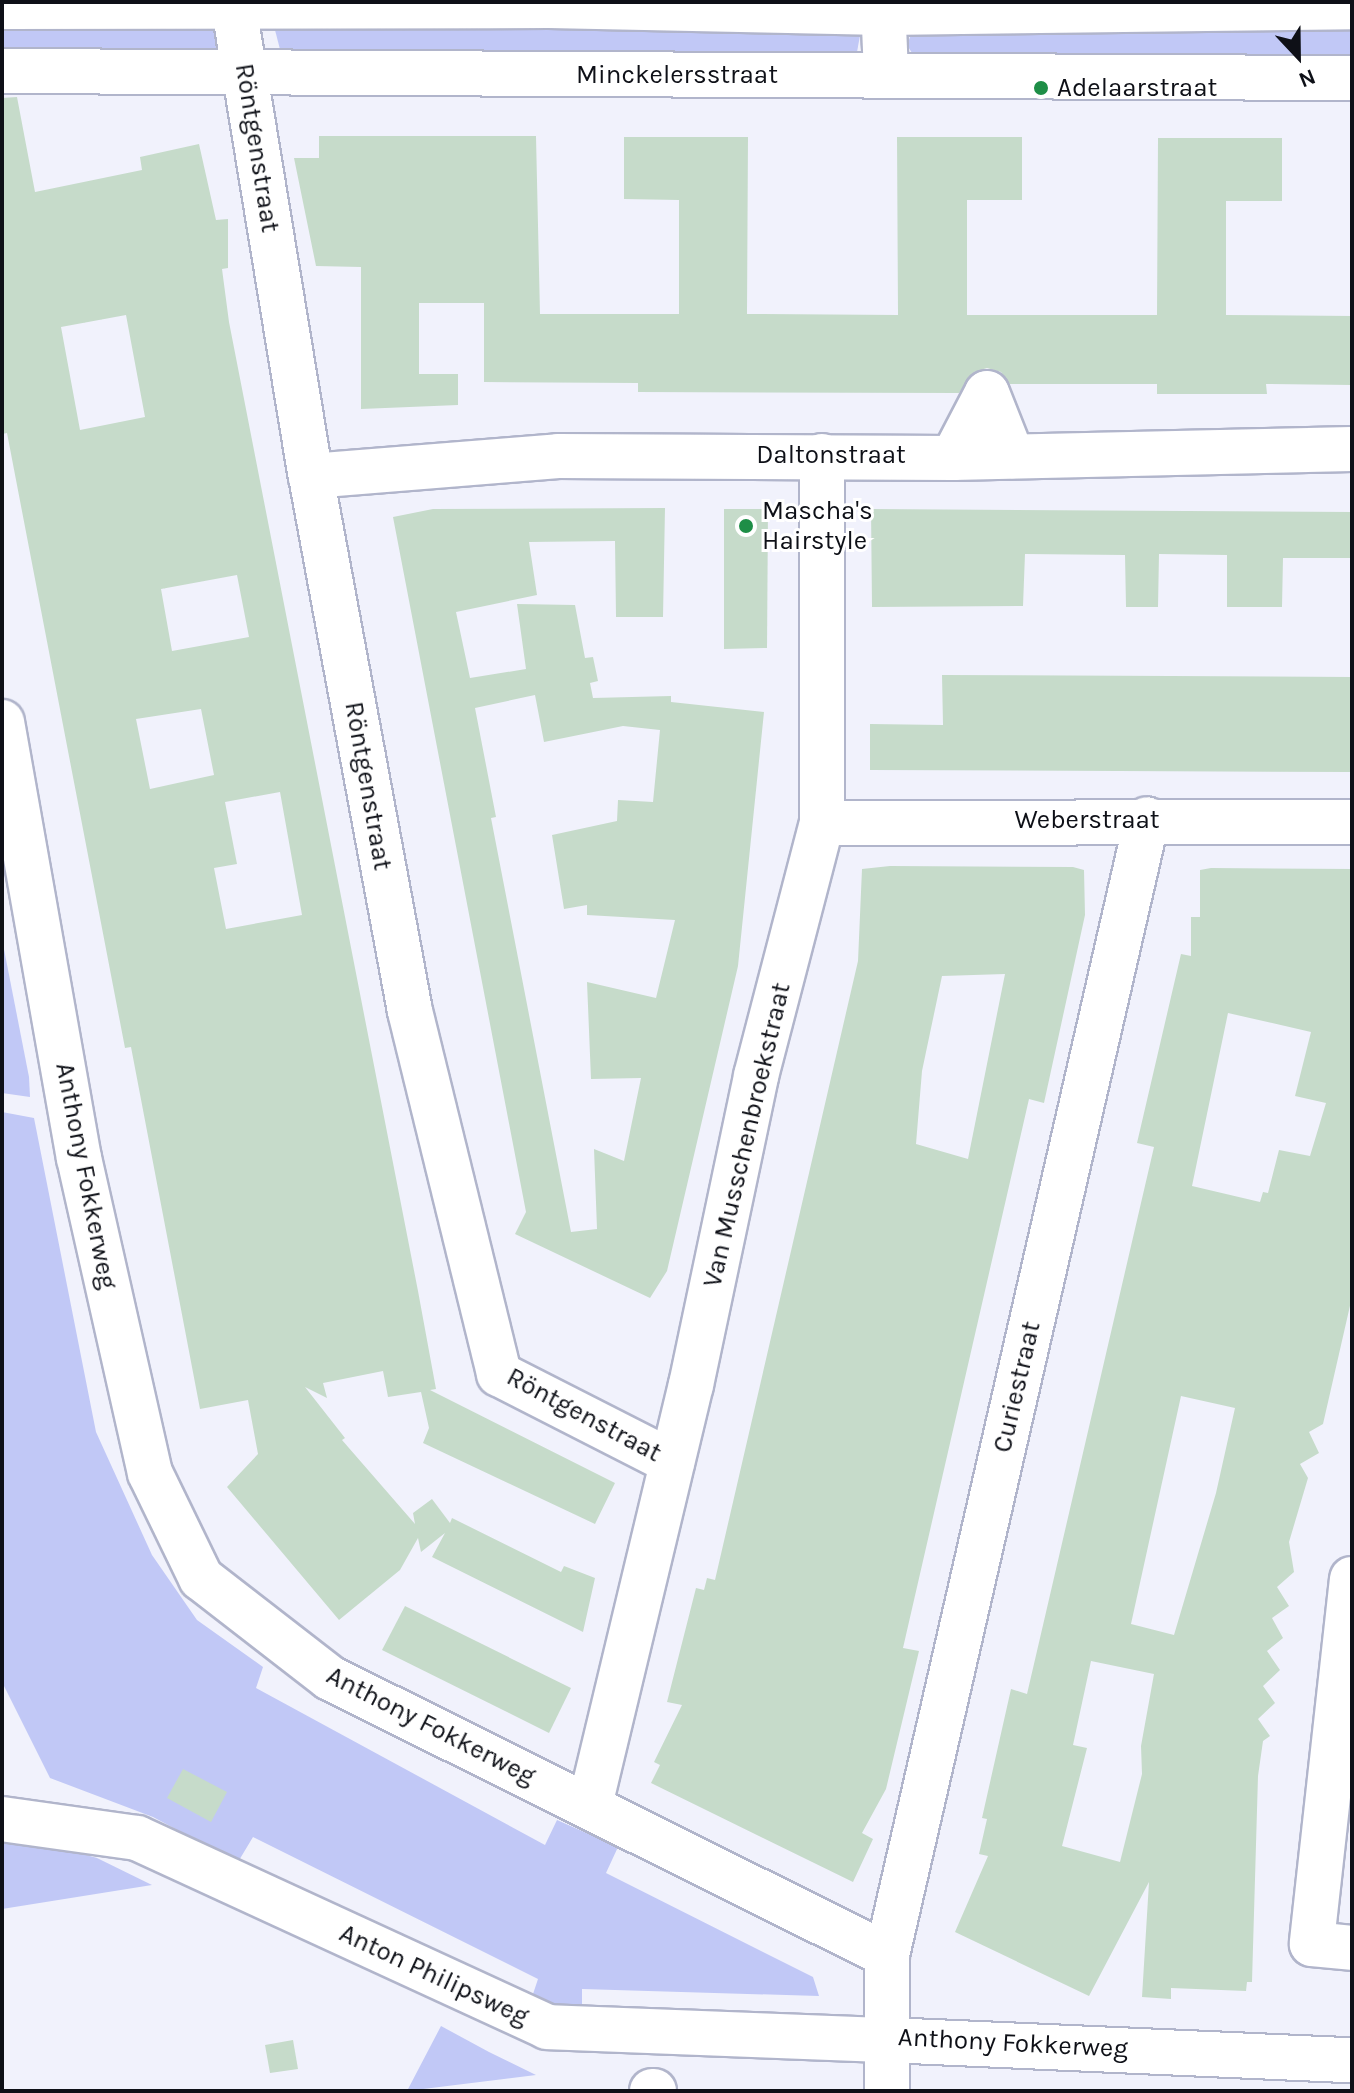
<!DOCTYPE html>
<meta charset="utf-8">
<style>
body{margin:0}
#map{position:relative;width:1354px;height:2093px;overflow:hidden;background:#f1f2fc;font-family:Karla,sans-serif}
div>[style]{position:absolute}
.green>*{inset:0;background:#c1c8f6}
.building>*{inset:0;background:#c6dbca}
.roads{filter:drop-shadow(2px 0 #b1b5cb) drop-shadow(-2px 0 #b1b5cb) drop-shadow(0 2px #b1b5cb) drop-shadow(0 -2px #b1b5cb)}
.minor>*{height:44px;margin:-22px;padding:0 22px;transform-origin:22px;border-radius:22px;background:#fff}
.major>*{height:44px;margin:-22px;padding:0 22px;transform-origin:22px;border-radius:22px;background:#fff}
.dots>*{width:22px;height:22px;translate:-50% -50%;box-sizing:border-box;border:4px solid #fff;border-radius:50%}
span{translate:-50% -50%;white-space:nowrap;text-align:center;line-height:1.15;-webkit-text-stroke:6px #fff;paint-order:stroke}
.street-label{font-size:26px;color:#0e1017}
.poi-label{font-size:26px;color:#0e1017}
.left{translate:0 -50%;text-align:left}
.frame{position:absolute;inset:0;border:4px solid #0e1017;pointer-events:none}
.north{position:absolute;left:1258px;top:16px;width:80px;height:80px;-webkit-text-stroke:6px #fff;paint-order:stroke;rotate:158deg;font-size:22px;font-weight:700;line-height:32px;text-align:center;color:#0e1017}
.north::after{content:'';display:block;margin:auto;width:28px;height:36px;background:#0e1017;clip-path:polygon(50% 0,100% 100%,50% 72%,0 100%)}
</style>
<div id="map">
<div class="green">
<div style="clip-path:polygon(281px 21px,861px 30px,857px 52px,848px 61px,283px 61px,275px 30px)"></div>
<div style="clip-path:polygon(2px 22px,214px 22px,221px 48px,215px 61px,2px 61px)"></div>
<div style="clip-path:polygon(1352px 22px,1352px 62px,917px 61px,907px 45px,912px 32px)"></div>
<div style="clip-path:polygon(2px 939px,29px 1077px,30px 1097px,2px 1093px)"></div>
<div style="clip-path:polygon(2px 1112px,34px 1118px,96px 1432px,152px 1555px,197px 1620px,263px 1667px,256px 1688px,545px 1845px,557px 1820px,618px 1847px,606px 1873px,813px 1977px,819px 1996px,582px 1989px,582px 2014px,530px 2003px,538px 1979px,253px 1837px,238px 1862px,153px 1817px,50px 1778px,2px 1682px)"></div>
<div style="clip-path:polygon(30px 1839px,97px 1858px,152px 1885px,2px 1909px,2px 1844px)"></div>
<div style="clip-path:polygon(441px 2026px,489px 2052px,536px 2075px,407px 2091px)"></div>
</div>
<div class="building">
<div style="clip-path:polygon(evenodd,17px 97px,35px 192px,142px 170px,140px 157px,199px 144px,216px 220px,228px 219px,228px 268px,222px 269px,229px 322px,418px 1291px,436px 1389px,430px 1390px,615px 1483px,595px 1524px,423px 1443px,429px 1428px,421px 1392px,388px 1397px,383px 1371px,323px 1383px,327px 1398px,305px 1387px,345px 1438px,342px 1440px,415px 1524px,413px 1513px,432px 1499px,450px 1523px,452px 1518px,561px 1572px,564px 1566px,595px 1578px,583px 1632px,432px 1557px,445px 1533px,421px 1552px,418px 1538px,400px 1570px,339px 1620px,227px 1487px,258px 1454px,248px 1400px,200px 1409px,131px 1047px,125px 1048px,7px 433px,2px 434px,2px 98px,17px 97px,126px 315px,145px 417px,80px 430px,61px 327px,126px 315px,17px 97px,237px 575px,249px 637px,172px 651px,161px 589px,237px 575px,17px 97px,201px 709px,214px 775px,150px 789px,136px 719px,201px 709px,17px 97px,280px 792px,302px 915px,226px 929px,214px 868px,237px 864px,225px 802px,280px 792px)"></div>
<div style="clip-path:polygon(319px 136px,536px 136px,540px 314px,679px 314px,679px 200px,624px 199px,624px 137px,748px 137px,747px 314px,898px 315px,897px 137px,1022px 137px,1022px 200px,967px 200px,967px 315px,1157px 315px,1158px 138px,1282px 138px,1282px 201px,1226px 201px,1226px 315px,1352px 316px,1352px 385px,1266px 384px,1267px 394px,1157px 394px,1157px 384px,1010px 384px,1001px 372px,987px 368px,974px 372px,959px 393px,638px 392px,638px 383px,484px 382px,484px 303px,419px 303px,419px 374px,458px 374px,458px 405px,361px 409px,361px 267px,316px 266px,294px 158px,319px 158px)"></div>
<div style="clip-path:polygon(evenodd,665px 508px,663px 617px,616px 617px,615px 541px,529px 542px,537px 595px,456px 612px,470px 678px,526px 669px,517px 604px,575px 605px,585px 658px,593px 657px,598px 681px,590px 683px,593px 698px,671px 696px,671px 702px,764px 712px,738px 966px,667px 1271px,650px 1298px,515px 1234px,526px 1212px,393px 517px,433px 509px,665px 508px,535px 695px,544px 742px,623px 726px,660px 730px,653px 802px,618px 800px,617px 821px,552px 835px,564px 909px,587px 905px,587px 915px,675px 920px,656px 998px,587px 982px,591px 1079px,641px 1078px,624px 1161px,594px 1149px,597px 1229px,571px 1232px,491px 818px,496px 817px,475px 708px,535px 695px)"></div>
<div style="clip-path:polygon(724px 509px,768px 509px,767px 648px,724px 649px)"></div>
<div style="clip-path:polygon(871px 509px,1352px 512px,1352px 558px,1283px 558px,1282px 607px,1227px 607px,1227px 555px,1159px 554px,1158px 607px,1126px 607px,1125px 555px,1025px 554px,1023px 606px,872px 607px)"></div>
<div style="clip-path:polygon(942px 675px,1352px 677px,1352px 772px,870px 770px,870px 724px,943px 725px)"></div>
<div style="clip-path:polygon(evenodd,890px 866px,1073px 867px,1084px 870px,1085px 915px,1044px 1103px,1029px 1099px,903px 1648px,919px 1651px,886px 1789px,862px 1833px,873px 1839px,853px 1882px,651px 1783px,660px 1765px,654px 1762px,682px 1705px,667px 1702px,696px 1588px,704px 1590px,707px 1578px,715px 1580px,858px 961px,862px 869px,890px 866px,1005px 974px,968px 1159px,916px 1144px,922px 1071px,942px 976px,1005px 974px)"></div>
<div style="clip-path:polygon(evenodd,1211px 868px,1352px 869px,1352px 1297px,1323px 1424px,1309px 1432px,1319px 1453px,1300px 1464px,1308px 1478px,1289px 1542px,1294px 1572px,1277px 1587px,1289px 1606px,1272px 1618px,1283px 1638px,1267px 1651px,1280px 1670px,1263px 1686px,1275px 1703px,1258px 1719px,1270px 1736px,1263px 1741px,1258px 1776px,1252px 1982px,1247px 1982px,1246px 1991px,1171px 1988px,1171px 1999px,1142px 1997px,1149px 1882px,1089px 1996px,955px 1932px,988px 1856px,979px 1854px,987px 1819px,982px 1818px,1011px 1689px,1027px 1694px,1154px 1147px,1137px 1143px,1181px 954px,1191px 956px,1191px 917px,1200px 917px,1200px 870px,1211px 868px,1228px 1013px,1311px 1032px,1295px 1096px,1326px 1103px,1310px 1156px,1279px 1150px,1268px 1193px,1263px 1192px,1260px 1202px,1192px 1186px,1228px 1013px,1211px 868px,1181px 1396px,1235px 1408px,1216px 1493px,1174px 1635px,1131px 1624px,1181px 1396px,1211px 868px,1091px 1661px,1154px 1674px,1141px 1746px,1142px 1774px,1120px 1862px,1062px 1846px,1087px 1748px,1073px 1745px,1091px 1661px)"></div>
<div style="clip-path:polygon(405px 1606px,571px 1688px,549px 1733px,382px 1650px)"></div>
<div style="clip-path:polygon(183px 1769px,227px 1792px,211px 1822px,167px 1798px)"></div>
<div style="clip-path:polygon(293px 2040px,298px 2069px,270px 2073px,265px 2045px)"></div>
</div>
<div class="roads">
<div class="minor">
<div style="left:233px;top:2px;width:480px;rotate:80.7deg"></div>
<div style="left:311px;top:476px;width:544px;rotate:79.52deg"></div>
<div style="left:410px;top:1011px;width:374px;rotate:76.2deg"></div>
<div style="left:499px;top:1374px;width:194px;rotate:27deg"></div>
<div style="left:883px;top:2px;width:73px;rotate:87.6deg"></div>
<div style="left:953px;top:458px;width:73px;rotate:-62.4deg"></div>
<div style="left:987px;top:393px;width:68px;rotate:68.4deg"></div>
<div style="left:311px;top:476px;width:248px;rotate:-4.6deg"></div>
<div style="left:558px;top:456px;width:395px;rotate:0.3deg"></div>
<div style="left:953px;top:458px;width:399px;rotate:-1.3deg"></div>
<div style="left:2px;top:722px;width:443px;rotate:80deg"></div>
<div style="left:79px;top:1158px;width:323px;rotate:77.3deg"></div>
<div style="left:150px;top:1473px;width:117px;rotate:64.1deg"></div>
<div style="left:201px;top:1578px;width:163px;rotate:37.8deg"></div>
<div style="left:330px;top:1678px;width:622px;rotate:26.44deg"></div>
<div style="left:887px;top:1955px;width:85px;rotate:90deg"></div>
<div style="left:887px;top:2040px;width:465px;rotate:2.5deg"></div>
<div style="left:822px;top:823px;width:530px;rotate:-0.11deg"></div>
<div style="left:1352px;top:1579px;width:367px;rotate:96.3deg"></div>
<div style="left:1312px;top:1944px;width:40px;rotate:5.7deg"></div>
<div style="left:590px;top:1805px;width:432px;rotate:-76.5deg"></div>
<div style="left:691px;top:1385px;width:316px;rotate:-78.1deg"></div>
<div style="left:756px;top:1076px;width:261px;rotate:-75.4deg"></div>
<div style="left:822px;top:823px;width:367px;rotate:-90deg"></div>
<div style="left:2px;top:1819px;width:136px;rotate:8deg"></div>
<div style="left:137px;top:1838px;width:451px;rotate:24.7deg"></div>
<div style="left:547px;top:2027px;width:340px;rotate:2.2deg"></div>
<div style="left:887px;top:2040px;width:51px;rotate:90deg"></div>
<div style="left:887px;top:1955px;width:1165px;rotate:-77.11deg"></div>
<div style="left:652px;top:2091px;width:2px"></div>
</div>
<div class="major">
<div style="left:2px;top:7px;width:547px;rotate:-0.1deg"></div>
<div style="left:549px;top:6px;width:335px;rotate:1.2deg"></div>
<div style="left:884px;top:13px;width:468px;rotate:-0.7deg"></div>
<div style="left:2px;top:71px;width:1350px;rotate:0.3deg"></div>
</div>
</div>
<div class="dots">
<div style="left:1041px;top:88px;background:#1e8e47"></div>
<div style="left:746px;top:526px;background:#1e8e47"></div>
</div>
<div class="street-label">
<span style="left:677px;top:75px">Minckelersstraat</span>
<span style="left:257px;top:148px;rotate:81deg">Röntgenstraat</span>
<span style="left:831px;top:455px">Daltonstraat</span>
<span style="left:368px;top:786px;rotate:80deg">Röntgenstraat</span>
<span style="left:1087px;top:820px">Weberstraat</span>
<span style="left:747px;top:1135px;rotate:-77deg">Van Musschenbroekstraat</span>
<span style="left:86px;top:1176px;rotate:79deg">Anthony Fokkerweg</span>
<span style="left:1017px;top:1387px;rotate:-77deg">Curiestraat</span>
<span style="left:584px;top:1415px;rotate:28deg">Röntgenstraat</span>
<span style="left:431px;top:1726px;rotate:27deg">Anthony Fokkerweg</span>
<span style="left:434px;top:1975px;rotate:25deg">Anton Philipsweg</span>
<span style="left:1013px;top:2043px;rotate:3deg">Anthony Fokkerweg</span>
</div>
<div class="poi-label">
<span class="left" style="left:1057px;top:88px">Adelaarstraat</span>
<span class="left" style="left:762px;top:526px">Mascha's<br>Hairstyle</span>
</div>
<div class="frame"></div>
<div class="north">N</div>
</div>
